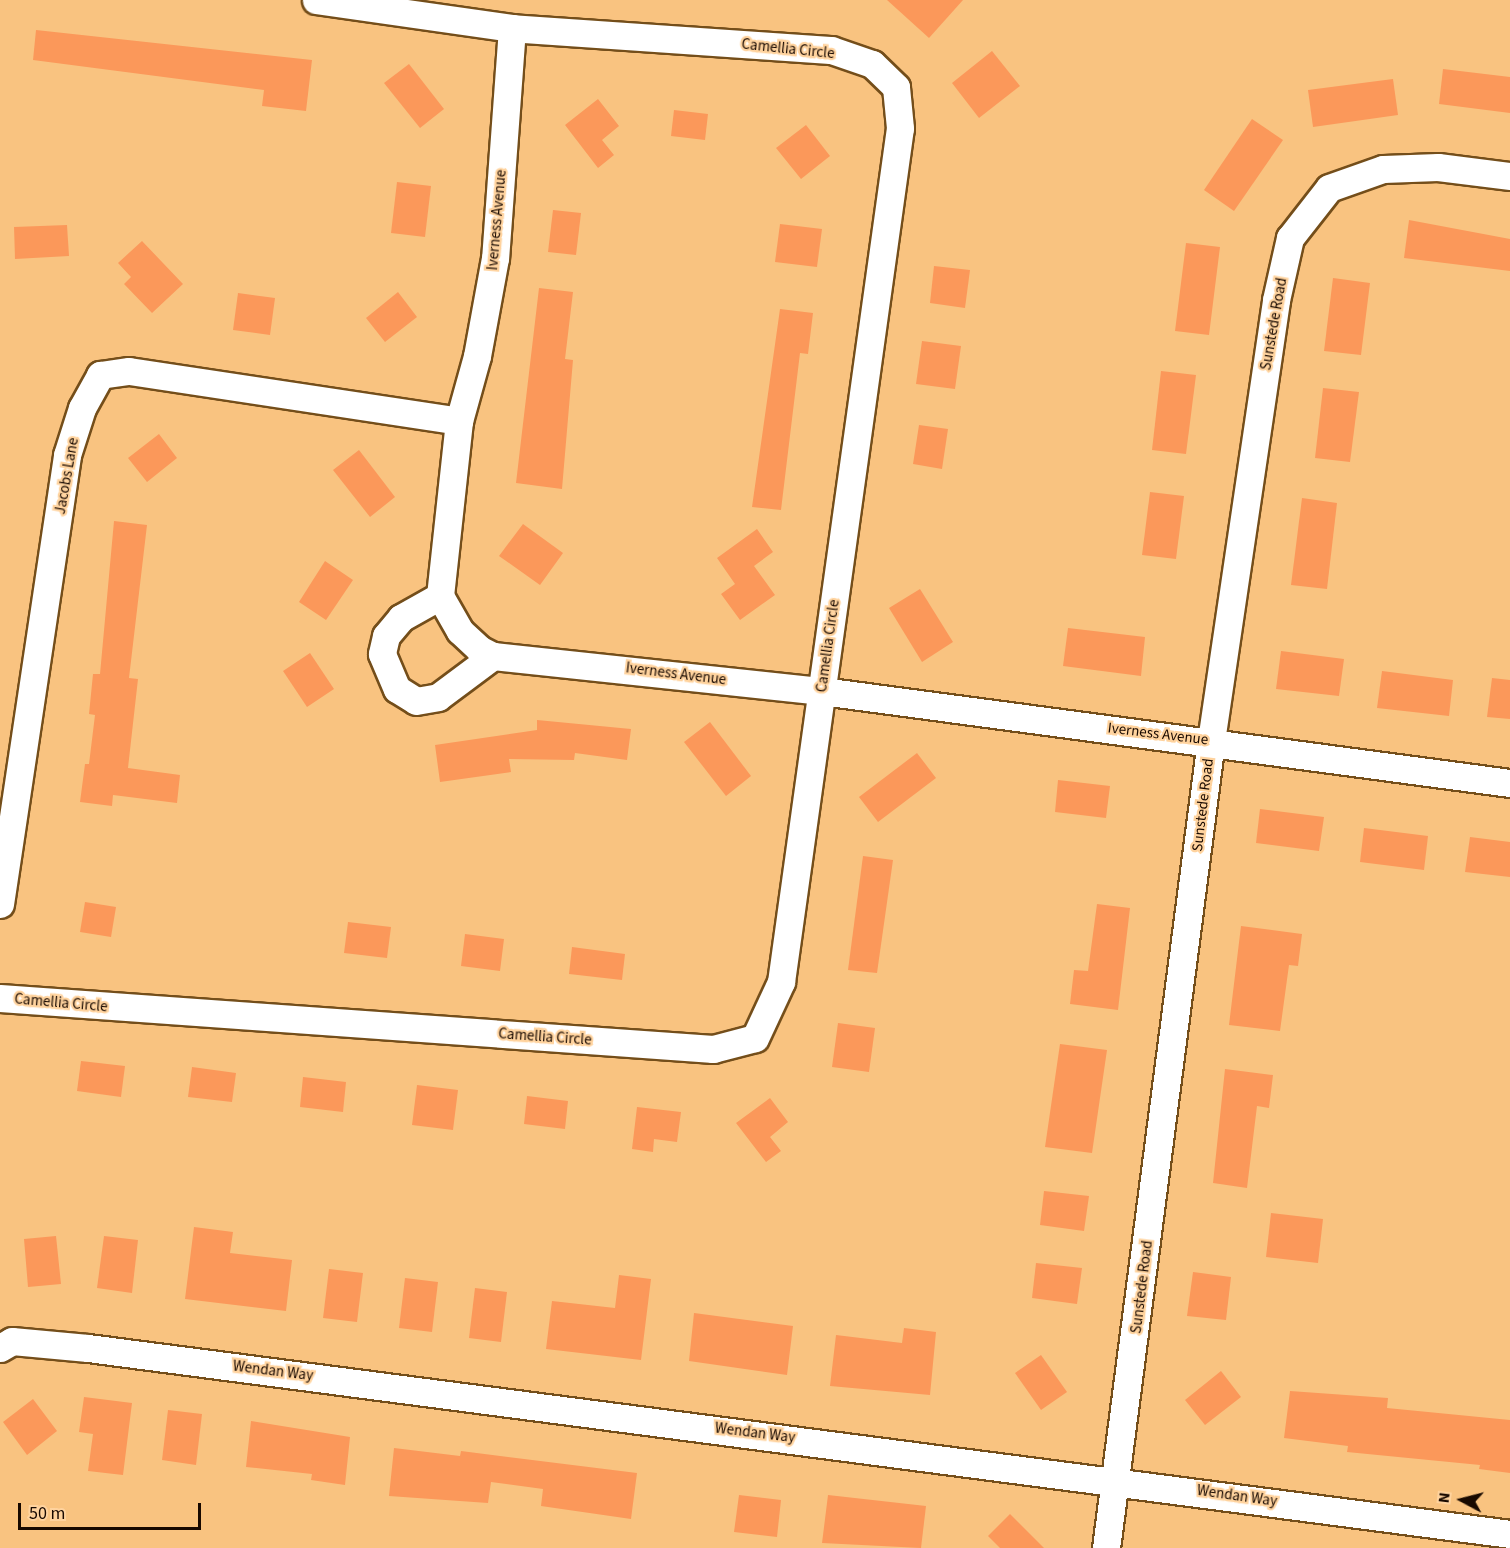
<!DOCTYPE html>
<style>
body{margin:0}
#map{position:relative;width:1510px;height:1548px;overflow:hidden;background:#f9c380;font-family:"Source Sans 3",sans-serif}
div>[style]{position:absolute}
.building>*{inset:0;background:#fb985a}
.roads{filter:drop-shadow(2px 0 #744e1a) drop-shadow(-2px 0 #744e1a) drop-shadow(0 2px #744e1a) drop-shadow(0 -2px #744e1a)}
.minor>*{height:27px;margin:-13.5px;padding:0 13.5px;transform-origin:13.5px;border-radius:13.5px;background:#fff}
span{translate:-50% -50%;white-space:nowrap;text-align:center;line-height:1.15;-webkit-text-stroke:4.5px #ffd39e;paint-order:stroke}
.street-label{font-size:15px;color:#180900}
.north{position:absolute;left:1432px;top:1470px;width:60px;height:60px;-webkit-text-stroke:4px #ffd39e;paint-order:stroke;rotate:277deg;font-size:16px;font-weight:700;line-height:24px;text-align:center;color:#180900}
.north::after{content:'';display:block;margin:auto;width:21px;height:27px;background:#180900;clip-path:polygon(50% 0,100% 100%,50% 72%,0 100%)}
.scale{position:absolute;left:18px;top:1503px;width:183px;height:27px;box-sizing:border-box;border:3px solid #180900;border-top:0;padding-left:8px;font-size:18px;line-height:21px;white-space:nowrap;color:#180900;-webkit-text-stroke:4px #ffd39e;paint-order:stroke}
</style>
<div id="map">
<div class="building">
<div style="clip-path:polygon(887px 0,963px 0,929px 38px)"></div>
<div style="clip-path:polygon(36px 30px,312px 60px,306px 111px,262px 106px,264px 90px,33px 60px)"></div>
<div style="clip-path:polygon(992px 51px,1020px 86px,979px 118px,952px 83px)"></div>
<div style="clip-path:polygon(409px 64px,444px 109px,420px 128px,384px 83px)"></div>
<div style="clip-path:polygon(1443px 69px,1510px 77px,1510px 113px,1439px 104px)"></div>
<div style="clip-path:polygon(1393px 79px,1398px 115px,1313px 127px,1308px 90px)"></div>
<div style="clip-path:polygon(598px 99px,619px 126px,602px 140px,614px 155px,598px 168px,565px 125px)"></div>
<div style="clip-path:polygon(674px 110px,708px 114px,705px 140px,671px 136px)"></div>
<div style="clip-path:polygon(1252px 119px,1283px 140px,1234px 211px,1204px 190px)"></div>
<div style="clip-path:polygon(806px 125px,830px 156px,801px 179px,776px 148px)"></div>
<div style="clip-path:polygon(397px 182px,431px 186px,425px 237px,391px 233px)"></div>
<div style="clip-path:polygon(553px 210px,581px 213px,576px 255px,548px 252px)"></div>
<div style="clip-path:polygon(1409px 220px,1510px 239px,1510px 271px,1404px 258px)"></div>
<div style="clip-path:polygon(780px 224px,822px 229px,817px 267px,775px 262px)"></div>
<div style="clip-path:polygon(67px 225px,69px 256px,15px 259px,14px 227px)"></div>
<div style="clip-path:polygon(142px 241px,183px 284px,152px 313px,124px 284px,131px 277px,118px 263px)"></div>
<div style="clip-path:polygon(1186px 243px,1220px 247px,1209px 335px,1175px 331px)"></div>
<div style="clip-path:polygon(934px 266px,970px 270px,965px 308px,930px 303px)"></div>
<div style="clip-path:polygon(1333px 278px,1370px 283px,1361px 355px,1324px 351px)"></div>
<div style="clip-path:polygon(539px 288px,573px 292px,565px 359px,573px 360px,562px 489px,516px 483px)"></div>
<div style="clip-path:polygon(398px 292px,417px 317px,385px 342px,366px 318px)"></div>
<div style="clip-path:polygon(238px 293px,275px 298px,270px 335px,233px 330px)"></div>
<div style="clip-path:polygon(780px 309px,813px 313px,808px 354px,800px 353px,781px 510px,752px 507px)"></div>
<div style="clip-path:polygon(922px 341px,961px 346px,955px 389px,916px 384px)"></div>
<div style="clip-path:polygon(1161px 371px,1196px 375px,1186px 454px,1152px 450px)"></div>
<div style="clip-path:polygon(1323px 388px,1359px 392px,1350px 462px,1315px 458px)"></div>
<div style="clip-path:polygon(919px 425px,948px 429px,942px 469px,913px 464px)"></div>
<div style="clip-path:polygon(159px 434px,177px 458px,147px 482px,128px 458px)"></div>
<div style="clip-path:polygon(359px 450px,395px 497px,370px 517px,333px 470px)"></div>
<div style="clip-path:polygon(1150px 492px,1184px 496px,1176px 559px,1142px 555px)"></div>
<div style="clip-path:polygon(1302px 498px,1337px 503px,1327px 589px,1291px 585px)"></div>
<div style="clip-path:polygon(114px 521px,147px 525px,129px 678px,138px 679px,128px 768px,180px 775px,177px 803px,113px 795px,112px 806px,80px 802px,85px 764px,89px 764px,95px 715px,89px 714px,93px 674px,100px 674px)"></div>
<div style="clip-path:polygon(523px 524px,563px 553px,540px 585px,499px 556px)"></div>
<div style="clip-path:polygon(757px 529px,773px 552px,754px 566px,775px 595px,740px 620px,721px 594px,735px 584px,717px 558px)"></div>
<div style="clip-path:polygon(325px 561px,353px 580px,326px 620px,299px 602px)"></div>
<div style="clip-path:polygon(920px 589px,953px 642px,922px 662px,889px 608px)"></div>
<div style="clip-path:polygon(1068px 628px,1145px 637px,1141px 676px,1063px 666px)"></div>
<div style="clip-path:polygon(1281px 651px,1344px 659px,1339px 696px,1276px 689px)"></div>
<div style="clip-path:polygon(310px 653px,334px 689px,307px 707px,283px 671px)"></div>
<div style="clip-path:polygon(1382px 671px,1453px 680px,1449px 716px,1377px 708px)"></div>
<div style="clip-path:polygon(1492px 678px,1510px 680px,1510px 719px,1487px 717px)"></div>
<div style="clip-path:polygon(537px 720px,631px 729px,627px 760px,575px 753px,574px 760px,509px 759px,511px 772px,440px 782px,435px 745px,537px 730px)"></div>
<div style="clip-path:polygon(710px 722px,751px 776px,726px 796px,684px 742px)"></div>
<div style="clip-path:polygon(917px 753px,936px 778px,878px 822px,859px 797px)"></div>
<div style="clip-path:polygon(1058px 780px,1110px 786px,1106px 818px,1055px 812px)"></div>
<div style="clip-path:polygon(1260px 809px,1324px 817px,1319px 851px,1256px 843px)"></div>
<div style="clip-path:polygon(1364px 828px,1428px 836px,1424px 870px,1360px 862px)"></div>
<div style="clip-path:polygon(1470px 837px,1510px 842px,1510px 877px,1465px 872px)"></div>
<div style="clip-path:polygon(863px 856px,893px 860px,877px 973px,848px 970px)"></div>
<div style="clip-path:polygon(85px 902px,116px 907px,111px 937px,80px 932px)"></div>
<div style="clip-path:polygon(1097px 904px,1130px 908px,1118px 1010px,1070px 1004px,1074px 970px,1088px 971px)"></div>
<div style="clip-path:polygon(348px 922px,391px 927px,387px 958px,344px 953px)"></div>
<div style="clip-path:polygon(1241px 926px,1302px 934px,1298px 966px,1289px 965px,1280px 1031px,1229px 1025px)"></div>
<div style="clip-path:polygon(465px 934px,504px 939px,500px 971px,461px 966px)"></div>
<div style="clip-path:polygon(572px 947px,625px 954px,622px 980px,569px 974px)"></div>
<div style="clip-path:polygon(838px 1023px,875px 1028px,869px 1072px,832px 1067px)"></div>
<div style="clip-path:polygon(1060px 1044px,1107px 1050px,1092px 1153px,1045px 1147px)"></div>
<div style="clip-path:polygon(81px 1061px,125px 1066px,121px 1097px,77px 1091px)"></div>
<div style="clip-path:polygon(192px 1067px,236px 1073px,232px 1102px,188px 1097px)"></div>
<div style="clip-path:polygon(1225px 1069px,1273px 1075px,1269px 1108px,1257px 1106px,1247px 1188px,1213px 1183px)"></div>
<div style="clip-path:polygon(303px 1077px,346px 1082px,343px 1112px,300px 1107px)"></div>
<div style="clip-path:polygon(417px 1085px,458px 1090px,453px 1130px,412px 1125px)"></div>
<div style="clip-path:polygon(527px 1096px,568px 1101px,565px 1129px,524px 1124px)"></div>
<div style="clip-path:polygon(770px 1098px,788px 1122px,770px 1137px,781px 1151px,766px 1162px,736px 1123px)"></div>
<div style="clip-path:polygon(637px 1107px,681px 1112px,677px 1142px,654px 1139px,653px 1152px,632px 1149px)"></div>
<div style="clip-path:polygon(1044px 1191px,1089px 1196px,1084px 1231px,1040px 1225px)"></div>
<div style="clip-path:polygon(1271px 1213px,1323px 1219px,1318px 1263px,1266px 1257px)"></div>
<div style="clip-path:polygon(194px 1227px,233px 1232px,230px 1253px,292px 1260px,286px 1311px,185px 1299px)"></div>
<div style="clip-path:polygon(56px 1236px,61px 1284px,28px 1287px,24px 1239px)"></div>
<div style="clip-path:polygon(104px 1236px,138px 1240px,132px 1293px,97px 1288px)"></div>
<div style="clip-path:polygon(1036px 1263px,1082px 1268px,1077px 1304px,1032px 1298px)"></div>
<div style="clip-path:polygon(329px 1269px,363px 1273px,357px 1322px,323px 1318px)"></div>
<div style="clip-path:polygon(1193px 1272px,1231px 1277px,1226px 1320px,1187px 1316px)"></div>
<div style="clip-path:polygon(619px 1275px,651px 1279px,641px 1360px,546px 1349px,552px 1301px,615px 1308px)"></div>
<div style="clip-path:polygon(405px 1278px,438px 1282px,432px 1332px,399px 1328px)"></div>
<div style="clip-path:polygon(475px 1288px,507px 1292px,501px 1342px,469px 1338px)"></div>
<div style="clip-path:polygon(694px 1313px,793px 1326px,787px 1375px,689px 1361px)"></div>
<div style="clip-path:polygon(904px 1328px,936px 1332px,930px 1395px,830px 1386px,836px 1335px,902px 1343px)"></div>
<div style="clip-path:polygon(1041px 1355px,1067px 1392px,1041px 1410px,1015px 1373px)"></div>
<div style="clip-path:polygon(1221px 1371px,1241px 1397px,1205px 1425px,1185px 1400px)"></div>
<div style="clip-path:polygon(1290px 1391px,1388px 1398px,1387px 1408px,1510px 1420px,1510px 1473px,1479px 1469px,1480px 1465px,1347px 1452px,1348px 1446px,1284px 1438px)"></div>
<div style="clip-path:polygon(84px 1397px,132px 1403px,123px 1475px,88px 1471px,93px 1434px,79px 1432px)"></div>
<div style="clip-path:polygon(33px 1399px,57px 1431px,27px 1455px,3px 1422px)"></div>
<div style="clip-path:polygon(168px 1410px,202px 1414px,196px 1465px,162px 1460px)"></div>
<div style="clip-path:polygon(251px 1421px,350px 1437px,345px 1485px,311px 1480px,312px 1474px,246px 1467px)"></div>
<div style="clip-path:polygon(394px 1448px,460px 1456px,461px 1451px,637px 1473px,631px 1519px,541px 1506px,543px 1489px,491px 1482px,488px 1503px,389px 1496px)"></div>
<div style="clip-path:polygon(739px 1495px,781px 1500px,777px 1537px,734px 1532px)"></div>
<div style="clip-path:polygon(828px 1495px,926px 1506px,921px 1548px,822px 1543px)"></div>
<div style="clip-path:polygon(1010px 1514px,1044px 1548px,1000px 1548px,988px 1536px)"></div>
</div>
<div class="roads">
<div class="minor">
<div style="left:512px;top:28px;width:231px;rotate:94.2deg"></div>
<div style="left:495px;top:258px;width:100px;rotate:100.4deg"></div>
<div style="left:477px;top:356px;width:67px;rotate:105.5deg"></div>
<div style="left:459px;top:421px;width:176px;rotate:96.2deg"></div>
<div style="left:440px;top:596px;width:40px;rotate:60.3deg"></div>
<div style="left:460px;top:631px;width:26px;rotate:43deg"></div>
<div style="left:479px;top:649px;width:16px;rotate:27deg"></div>
<div style="left:493px;top:656px;width:331px;rotate:6.1deg"></div>
<div style="left:822px;top:691px;width:694px;rotate:7.62deg"></div>
<div style="left:440px;top:596px;width:45px;rotate:150.6deg"></div>
<div style="left:401px;top:618px;width:23px;rotate:130deg"></div>
<div style="left:386px;top:636px;width:18px;rotate:103deg"></div>
<div style="left:382px;top:654px;width:38px;rotate:67deg"></div>
<div style="left:397px;top:689px;width:22px;rotate:32deg"></div>
<div style="left:416px;top:701px;width:22px;rotate:-10deg"></div>
<div style="left:438px;top:697px;width:69px;rotate:-36.7deg"></div>
<div style="left:0;top:904px;width:454px;rotate:-81.5deg"></div>
<div style="left:67px;top:455px;width:49px;rotate:-72.3deg"></div>
<div style="left:82px;top:408px;width:38px;rotate:-61deg"></div>
<div style="left:100px;top:375px;width:29px;rotate:-8deg"></div>
<div style="left:129px;top:371px;width:334px;rotate:8.6deg"></div>
<div style="left:0;top:998px;width:715px;rotate:4.09deg"></div>
<div style="left:713px;top:1049px;width:43px;rotate:-14.7deg"></div>
<div style="left:755px;top:1038px;width:62px;rotate:-65.1deg"></div>
<div style="left:781px;top:982px;width:862px;rotate:-82.07deg"></div>
<div style="left:900px;top:128px;width:41px;rotate:-95.6deg"></div>
<div style="left:896px;top:87px;width:33px;rotate:-136deg"></div>
<div style="left:872px;top:64px;width:43px;rotate:-161.1deg"></div>
<div style="left:831px;top:50px;width:320px;rotate:-176.1deg"></div>
<div style="left:512px;top:28px;width:198px;rotate:-171.9deg"></div>
<div style="left:0;top:1348px;width:14px;rotate:-30deg"></div>
<div style="left:12px;top:1341px;width:76px;rotate:5.3deg"></div>
<div style="left:88px;top:1348px;width:1434px;rotate:7.45deg"></div>
<div style="left:1106px;top:1548px;width:814px;rotate:-82.59deg"></div>
<div style="left:1211px;top:741px;width:446px;rotate:-81.6deg"></div>
<div style="left:1276px;top:300px;width:64px;rotate:-77.3deg"></div>
<div style="left:1290px;top:238px;width:63px;rotate:-52deg"></div>
<div style="left:1329px;top:188px;width:57px;rotate:-19.4deg"></div>
<div style="left:1383px;top:169px;width:55px;rotate:-2.1deg"></div>
<div style="left:1438px;top:167px;width:73px;rotate:7.1deg"></div>
</div>
</div>
<div class="street-label">
<span style="left:788px;top:49px;rotate:6deg">Camellia Circle</span>
<span style="left:497px;top:220px;rotate:-85deg">Iverness Avenue</span>
<span style="left:1274px;top:324px;rotate:-80deg">Sunstede Road</span>
<span style="left:67px;top:476px;rotate:-80deg">Jacobs Lane</span>
<span style="left:828px;top:646px;rotate:-82deg">Camellia Circle</span>
<span style="left:676px;top:674px;rotate:7deg">Iverness Avenue</span>
<span style="left:1158px;top:734px;rotate:7deg">Iverness Avenue</span>
<span style="left:1203px;top:805px;rotate:-83deg">Sunstede Road</span>
<span style="left:61px;top:1003px;rotate:5deg">Camellia Circle</span>
<span style="left:545px;top:1037px;rotate:4deg">Camellia Circle</span>
<span style="left:1142px;top:1287px;rotate:-83deg">Sunstede Road</span>
<span style="left:273px;top:1371px;rotate:7deg">Wendan Way</span>
<span style="left:755px;top:1433px;rotate:7deg">Wendan Way</span>
<span style="left:1237px;top:1496px;rotate:8deg">Wendan Way</span>
</div>
<div class="north">N</div>
<div class="scale">50 m</div>
</div>
